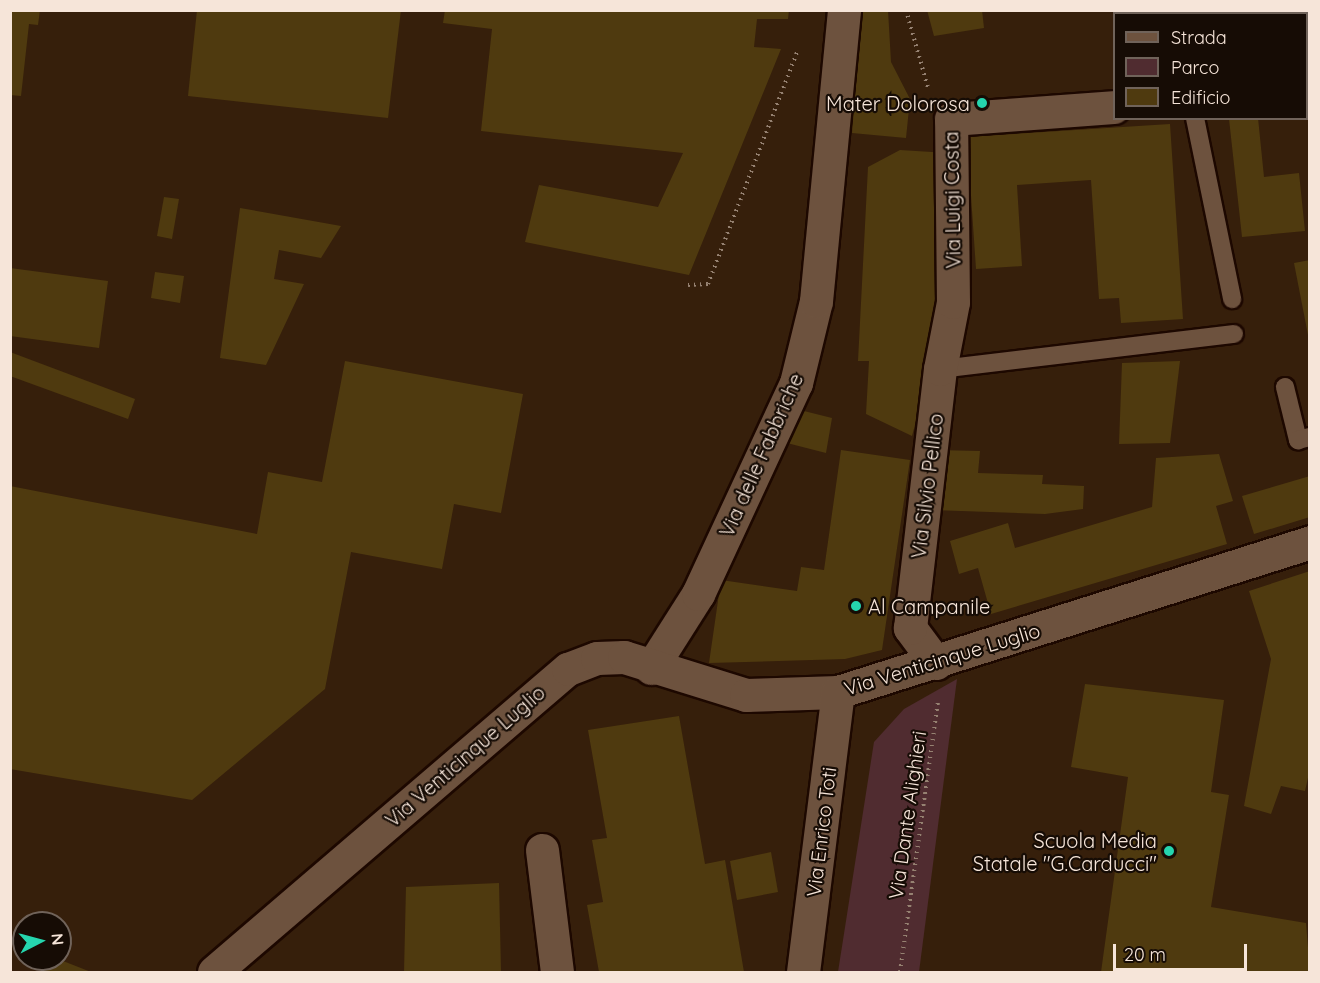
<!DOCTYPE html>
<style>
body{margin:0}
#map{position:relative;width:1320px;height:983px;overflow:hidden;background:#361f0b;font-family:Quicksand,sans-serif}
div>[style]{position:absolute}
.green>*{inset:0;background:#502c30}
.building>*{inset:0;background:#4f3a0f}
.path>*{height:4px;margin-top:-2px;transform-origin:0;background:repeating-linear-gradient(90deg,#968272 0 1.5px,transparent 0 6px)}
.roads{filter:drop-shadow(2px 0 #1d0800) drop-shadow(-2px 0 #1d0800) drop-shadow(0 2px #1d0800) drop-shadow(0 -2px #1d0800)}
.lane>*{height:18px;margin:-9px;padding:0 9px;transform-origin:9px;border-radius:9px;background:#6d523e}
.street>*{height:33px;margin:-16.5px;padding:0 16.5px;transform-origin:16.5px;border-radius:16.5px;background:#6d523e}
.secondary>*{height:33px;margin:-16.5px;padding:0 16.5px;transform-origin:16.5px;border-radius:16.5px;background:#6d523e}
.dots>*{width:16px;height:16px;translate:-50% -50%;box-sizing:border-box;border:3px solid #160c05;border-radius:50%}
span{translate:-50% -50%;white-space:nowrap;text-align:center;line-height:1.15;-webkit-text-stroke:4.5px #160c05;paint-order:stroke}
.poi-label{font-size:20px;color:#f6e5d9}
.right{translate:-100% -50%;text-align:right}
.left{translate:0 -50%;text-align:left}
.street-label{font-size:20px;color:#f6e5d9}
.frame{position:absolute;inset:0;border:12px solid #f6e5d9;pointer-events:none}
.legend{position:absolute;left:1113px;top:12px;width:195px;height:108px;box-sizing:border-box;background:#160c05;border:2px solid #70635a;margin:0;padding:8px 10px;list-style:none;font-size:18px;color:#f6e5d9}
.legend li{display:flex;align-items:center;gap:12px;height:30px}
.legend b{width:30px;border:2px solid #70635a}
.north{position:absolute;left:12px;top:911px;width:60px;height:60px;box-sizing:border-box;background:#160c05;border:2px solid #70635a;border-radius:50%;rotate:84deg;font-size:16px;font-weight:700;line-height:24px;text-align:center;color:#f6e5d9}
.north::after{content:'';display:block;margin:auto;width:21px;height:27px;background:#25d5ae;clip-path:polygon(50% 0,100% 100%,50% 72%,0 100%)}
.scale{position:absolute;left:1113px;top:944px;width:134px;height:27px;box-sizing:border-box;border:3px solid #f6e5d9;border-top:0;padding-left:8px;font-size:18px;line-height:21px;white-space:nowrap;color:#f6e5d9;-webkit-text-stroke:4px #160c05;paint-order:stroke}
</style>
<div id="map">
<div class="green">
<div style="clip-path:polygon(957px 679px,919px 972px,838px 972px,874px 742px,904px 709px)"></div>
</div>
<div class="building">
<div style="clip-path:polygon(10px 10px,40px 10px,38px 25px,29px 24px,21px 96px,10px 95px)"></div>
<div style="clip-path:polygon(197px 10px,401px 10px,388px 118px,188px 96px)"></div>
<div style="clip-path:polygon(445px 10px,789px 10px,788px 19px,757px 19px,754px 47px,781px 49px,689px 275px,525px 242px,539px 185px,658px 207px,683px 153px,481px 131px,492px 29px,443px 23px)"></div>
<div style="clip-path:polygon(862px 10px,888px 10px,891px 62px,910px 99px,906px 138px,852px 133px)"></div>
<div style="clip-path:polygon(927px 10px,982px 10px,984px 28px,934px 36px)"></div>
<div style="clip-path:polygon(1134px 10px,1184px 10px,1184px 14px,1134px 14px)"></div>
<div style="clip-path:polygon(1310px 89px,1310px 113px,1309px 113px,1306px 90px)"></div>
<div style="clip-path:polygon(1258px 118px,1264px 177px,1299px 173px,1305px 231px,1242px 237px,1229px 119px)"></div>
<div style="clip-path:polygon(1170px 124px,1183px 319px,1121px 323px,1119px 298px,1099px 299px,1091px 180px,1017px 185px,1022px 266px,976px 269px,967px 137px)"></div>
<div style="clip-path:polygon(900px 150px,948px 153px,941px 328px,912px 436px,866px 414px,869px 361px,858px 361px,868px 167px)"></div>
<div style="clip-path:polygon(164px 197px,179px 199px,172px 239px,157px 236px)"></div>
<div style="clip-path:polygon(240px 208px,341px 226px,321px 258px,279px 250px,274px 279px,304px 284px,266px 365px,220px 358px)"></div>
<div style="clip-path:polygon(1310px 260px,1310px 334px,1308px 335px,1294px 263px)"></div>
<div style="clip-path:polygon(10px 268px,108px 281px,99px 348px,10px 336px)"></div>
<div style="clip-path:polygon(155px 272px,184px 276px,180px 303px,151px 298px)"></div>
<div style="clip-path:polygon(10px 352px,135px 399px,128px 419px,10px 376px)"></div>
<div style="clip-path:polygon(345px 361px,523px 394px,501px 513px,454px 504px,442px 569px,351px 552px,325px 689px,192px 800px,10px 769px,10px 486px,257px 534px,268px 472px,322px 482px)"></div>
<div style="clip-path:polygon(1180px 361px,1170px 443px,1119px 444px,1122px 363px)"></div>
<div style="clip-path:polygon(792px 408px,832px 418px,826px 453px,783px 442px)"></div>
<div style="clip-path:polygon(841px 450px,910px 460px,882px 650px,845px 659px,709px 663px,721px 580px,797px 591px,801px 567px,824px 570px)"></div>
<div style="clip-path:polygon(935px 450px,980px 451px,978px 473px,1043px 475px,1042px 484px,1084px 486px,1083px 509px,1045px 514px,933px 510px)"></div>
<div style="clip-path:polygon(1219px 454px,1233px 501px,1216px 506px,1227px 544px,991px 614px,978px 568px,959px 574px,950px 541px,1008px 523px,1015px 548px,1152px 507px,1156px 458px)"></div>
<div style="clip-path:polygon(1310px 476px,1310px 517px,1254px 534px,1242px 496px)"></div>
<div style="clip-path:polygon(1310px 571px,1310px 769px,1305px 791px,1281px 786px,1271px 814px,1244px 806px,1271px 659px,1249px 591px)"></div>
<div style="clip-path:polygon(1085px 684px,1224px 700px,1211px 792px,1229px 795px,1211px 907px,1306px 923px,1310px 972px,1101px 972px,1128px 777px,1071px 767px)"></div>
<div style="clip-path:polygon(679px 716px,705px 864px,725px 860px,744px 972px,599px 972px,587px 905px,603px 902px,592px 840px,607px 838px,588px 730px)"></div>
<div style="clip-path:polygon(771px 852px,778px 892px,737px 900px,730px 861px)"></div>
<div style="clip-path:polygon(499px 883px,501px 972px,404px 972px,406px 887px)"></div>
<div style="clip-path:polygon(47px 959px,58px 959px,91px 972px,42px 972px)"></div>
</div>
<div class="path">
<div style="left:906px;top:10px;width:81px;rotate:74.2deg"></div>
<div style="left:688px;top:285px;width:20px;rotate:-3deg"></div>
<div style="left:708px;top:284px;width:251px;rotate:-69deg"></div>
<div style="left:900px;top:972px;width:272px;rotate:-82deg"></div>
</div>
<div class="roads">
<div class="lane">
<div style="left:1195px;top:118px;width:185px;rotate:78.4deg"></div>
<div style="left:940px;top:369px;width:296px;rotate:-6.8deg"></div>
<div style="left:1285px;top:387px;width:55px;rotate:76.2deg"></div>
<div style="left:1298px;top:440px;width:12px;rotate:-14deg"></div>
</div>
<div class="street">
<div style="left:1306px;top:70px;width:4px"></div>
<div style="left:936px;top:663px;width:44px;rotate:-126.6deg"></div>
<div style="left:910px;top:628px;width:261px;rotate:-83.4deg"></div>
<div style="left:940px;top:369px;width:68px;rotate:-79deg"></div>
<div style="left:953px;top:302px;width:183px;rotate:-90.6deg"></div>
<div style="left:951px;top:119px;width:163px;rotate:-4.2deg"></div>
<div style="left:651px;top:668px;width:88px;rotate:-57.6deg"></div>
<div style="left:698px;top:594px;width:233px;rotate:-65.1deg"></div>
<div style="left:796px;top:383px;width:84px;rotate:-76.3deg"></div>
<div style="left:816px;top:301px;width:292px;rotate:-84.5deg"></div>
<div style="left:542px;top:850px;width:123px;rotate:83deg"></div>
</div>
<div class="secondary">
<div style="left:214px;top:972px;width:466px;rotate:-40.6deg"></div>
<div style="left:568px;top:669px;width:31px;rotate:-21deg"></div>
<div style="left:597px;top:658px;width:27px;rotate:-2deg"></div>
<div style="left:624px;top:657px;width:128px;rotate:17.3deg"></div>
<div style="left:746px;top:695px;width:92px;rotate:-1.9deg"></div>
<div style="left:838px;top:692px;width:495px;rotate:-17.6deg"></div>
<div style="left:803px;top:972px;width:282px;rotate:-82.9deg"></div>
</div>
</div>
<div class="dots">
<div style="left:982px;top:103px;background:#25d5ae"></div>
<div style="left:856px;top:606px;background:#25d5ae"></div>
<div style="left:1169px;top:851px;background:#25d5ae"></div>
</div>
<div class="poi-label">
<span class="right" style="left:970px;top:103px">Mater Dolorosa</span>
<span class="left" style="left:868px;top:606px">Al Campanile</span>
<span class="right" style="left:1157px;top:852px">Scuola Media<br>Statale "G.Carducci"</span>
</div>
<div class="street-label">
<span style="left:952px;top:200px;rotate:-91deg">Via Luigi Costa</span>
<span style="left:761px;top:455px;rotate:-66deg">Via delle Fabbriche</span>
<span style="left:927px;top:486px;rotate:-83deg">Via Silvio Pellico</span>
<span style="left:942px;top:659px;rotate:-17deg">Via Venticinque Luglio</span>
<span style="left:465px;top:756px;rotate:-41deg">Via Venticinque Luglio</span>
<span style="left:907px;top:815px;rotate:-82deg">Via Dante Alighieri</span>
<span style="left:821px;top:832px;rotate:-83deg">Via Enrico Toti</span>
</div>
<div class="frame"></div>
<ul class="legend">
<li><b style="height:8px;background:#6d523e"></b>Strada</li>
<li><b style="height:16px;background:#502c30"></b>Parco</li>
<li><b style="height:16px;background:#4f3a0f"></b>Edificio</li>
</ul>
<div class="north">N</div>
<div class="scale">20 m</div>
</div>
